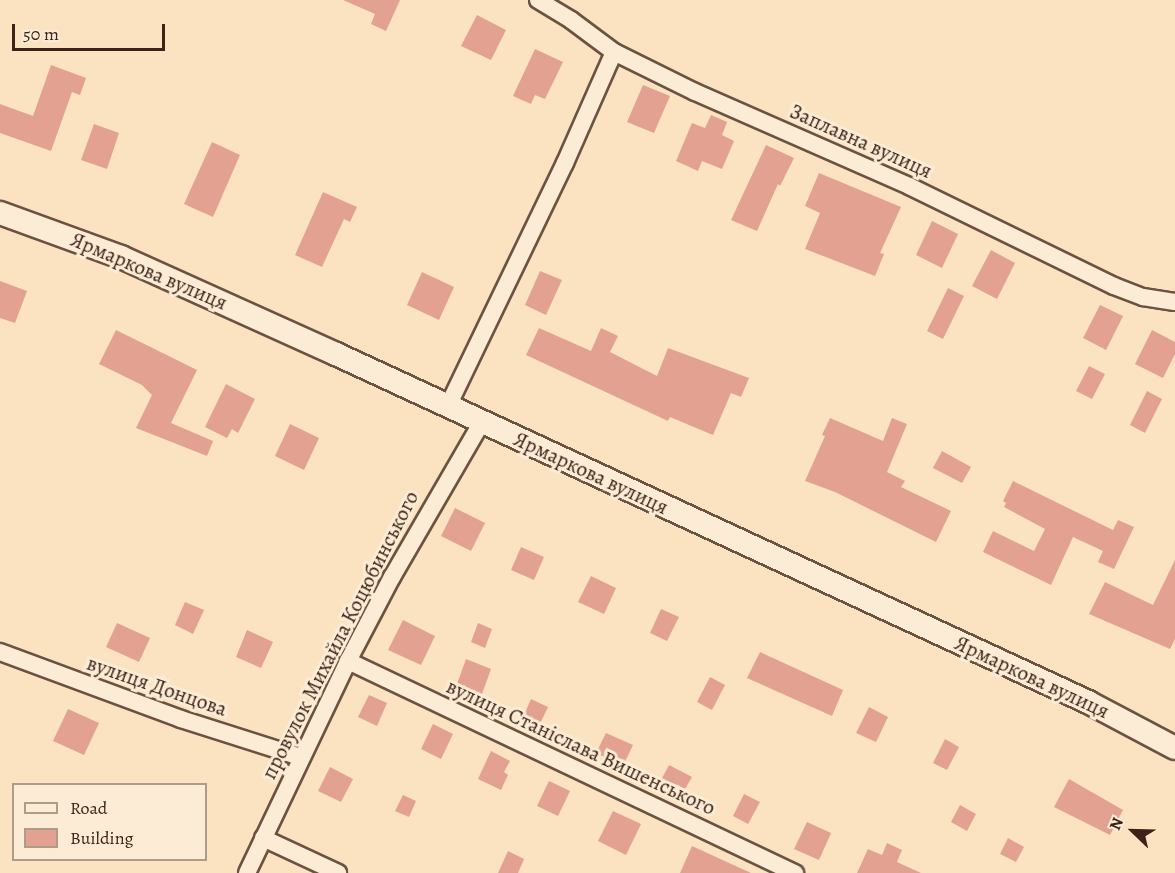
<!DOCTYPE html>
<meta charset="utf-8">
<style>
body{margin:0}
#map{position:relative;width:1175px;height:873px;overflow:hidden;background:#fbe2c0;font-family:Alegreya,serif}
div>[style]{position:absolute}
.building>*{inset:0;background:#e3a291}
.roads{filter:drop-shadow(2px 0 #6c5241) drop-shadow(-2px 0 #6c5241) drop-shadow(0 2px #6c5241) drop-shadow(0 -2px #6c5241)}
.minor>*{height:16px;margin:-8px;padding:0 8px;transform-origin:8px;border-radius:8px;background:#fcecd6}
.secondary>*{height:22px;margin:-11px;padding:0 11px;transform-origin:11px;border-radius:11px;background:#fcecd6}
span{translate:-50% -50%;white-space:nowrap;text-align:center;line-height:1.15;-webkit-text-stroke:6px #fcecd6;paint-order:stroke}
.street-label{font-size:21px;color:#3c2217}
.legend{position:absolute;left:12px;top:783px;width:195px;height:78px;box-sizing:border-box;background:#fcecd6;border:2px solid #af9b8a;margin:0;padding:8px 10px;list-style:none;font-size:18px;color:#3c2217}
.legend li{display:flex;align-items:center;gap:12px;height:30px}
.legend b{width:30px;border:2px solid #af9b8a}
.north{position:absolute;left:1103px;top:801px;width:60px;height:60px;-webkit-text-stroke:4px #fcecd6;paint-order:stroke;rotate:293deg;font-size:16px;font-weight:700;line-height:24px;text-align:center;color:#3c2217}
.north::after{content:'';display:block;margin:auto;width:21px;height:27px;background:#3c2217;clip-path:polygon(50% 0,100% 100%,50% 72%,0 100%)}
.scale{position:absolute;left:12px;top:24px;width:153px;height:27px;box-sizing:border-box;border:3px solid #3c2217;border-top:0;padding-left:8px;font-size:18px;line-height:21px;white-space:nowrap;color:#3c2217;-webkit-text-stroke:4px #fcecd6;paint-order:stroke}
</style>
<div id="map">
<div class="building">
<div style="clip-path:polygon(343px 0,400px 0,386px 31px,371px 24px,375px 14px)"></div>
<div style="clip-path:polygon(477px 15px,506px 30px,491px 60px,461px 46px)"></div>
<div style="clip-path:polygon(535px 49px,563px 62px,545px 99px,535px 95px,531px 104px,513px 96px)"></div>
<div style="clip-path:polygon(51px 65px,86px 78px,80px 95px,72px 92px,51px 151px,0 133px,0 104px,33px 116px)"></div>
<div style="clip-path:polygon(643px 85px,670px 96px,654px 133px,627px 122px)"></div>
<div style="clip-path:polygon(711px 115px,727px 122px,722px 135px,734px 141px,722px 169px,702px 161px,698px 171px,676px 161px,692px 123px,705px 128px)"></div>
<div style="clip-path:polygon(94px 124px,119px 133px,107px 169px,81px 160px)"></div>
<div style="clip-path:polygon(212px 142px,240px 155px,213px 217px,184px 204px)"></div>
<div style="clip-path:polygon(766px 145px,794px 158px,780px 186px,778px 184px,757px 231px,731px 220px)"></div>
<div style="clip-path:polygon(819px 173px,901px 207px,880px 253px,884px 254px,875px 276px,805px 249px,820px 213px,805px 206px)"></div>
<div style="clip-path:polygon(323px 192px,357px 207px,350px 222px,344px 219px,322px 267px,295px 255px)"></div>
<div style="clip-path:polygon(932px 221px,958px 234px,942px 268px,916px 255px)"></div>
<div style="clip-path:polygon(991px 250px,1015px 263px,997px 299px,972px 286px)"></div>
<div style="clip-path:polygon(540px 271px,562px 280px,546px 315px,525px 305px)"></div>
<div style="clip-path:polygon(422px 272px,454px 287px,439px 320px,407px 305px)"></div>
<div style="clip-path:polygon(0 281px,27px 291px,15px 323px,0 318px)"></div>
<div style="clip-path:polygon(948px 288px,964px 296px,943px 339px,927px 331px)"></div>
<div style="clip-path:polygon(1100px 305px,1123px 316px,1106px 350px,1083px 338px)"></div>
<div style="clip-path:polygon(539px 328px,591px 351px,601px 328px,618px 336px,610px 352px,657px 376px,668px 348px,749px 378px,741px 397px,731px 393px,713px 435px,670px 417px,668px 421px,526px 355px)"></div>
<div style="clip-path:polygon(116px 330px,197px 370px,171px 423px,213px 441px,207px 456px,136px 428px,152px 395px,142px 385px,99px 364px)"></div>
<div style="clip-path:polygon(1152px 330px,1175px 342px,1175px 354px,1163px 378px,1135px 364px)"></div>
<div style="clip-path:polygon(1089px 366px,1105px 374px,1092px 399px,1076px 391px)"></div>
<div style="clip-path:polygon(226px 384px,255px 399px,238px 433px,232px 429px,227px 438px,205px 427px)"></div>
<div style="clip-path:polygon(1147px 391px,1162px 399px,1145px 433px,1130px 425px)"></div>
<div style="clip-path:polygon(830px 418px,883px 441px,892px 418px,907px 424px,887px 472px,905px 481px,901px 487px,951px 511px,936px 542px,835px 492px,805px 481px,825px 436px,822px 435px)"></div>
<div style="clip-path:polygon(290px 424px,319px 438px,304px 470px,275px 456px)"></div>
<div style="clip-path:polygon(942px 451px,971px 467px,962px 483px,933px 468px)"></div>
<div style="clip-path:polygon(1013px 481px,1113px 530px,1118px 520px,1134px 527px,1114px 569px,1098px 562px,1103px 551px,1073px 537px,1051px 585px,983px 552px,993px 531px,1034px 551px,1045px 529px,1004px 507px,1006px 503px,1003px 501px)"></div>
<div style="clip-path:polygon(455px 508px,485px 523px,471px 551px,441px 536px)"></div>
<div style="clip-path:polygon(521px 547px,544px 557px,534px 580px,511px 570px)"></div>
<div style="clip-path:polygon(1175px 560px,1175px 639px,1170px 649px,1089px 614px,1105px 582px,1153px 605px)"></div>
<div style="clip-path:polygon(591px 576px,616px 588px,604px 614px,578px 602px)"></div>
<div style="clip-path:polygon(185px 602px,204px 610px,193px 634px,175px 625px)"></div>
<div style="clip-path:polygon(661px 609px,679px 617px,667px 641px,650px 633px)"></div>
<div style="clip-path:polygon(403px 620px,435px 636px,421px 665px,388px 650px)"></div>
<div style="clip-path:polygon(117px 623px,150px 638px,139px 662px,106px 647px)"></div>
<div style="clip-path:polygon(478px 623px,492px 629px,485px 648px,471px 642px)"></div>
<div style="clip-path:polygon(247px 630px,273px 642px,261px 668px,236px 657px)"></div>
<div style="clip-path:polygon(760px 652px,843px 690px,832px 716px,747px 678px)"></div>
<div style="clip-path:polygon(466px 659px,491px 669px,482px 694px,457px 684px)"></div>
<div style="clip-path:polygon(710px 677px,725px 685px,712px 710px,697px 702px)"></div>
<div style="clip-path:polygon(369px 695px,387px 703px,377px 726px,358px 717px)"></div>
<div style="clip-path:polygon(531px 699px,548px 707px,537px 730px,521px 722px)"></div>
<div style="clip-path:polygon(869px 707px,888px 717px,876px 742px,856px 733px)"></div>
<div style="clip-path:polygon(68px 709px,99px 723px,84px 755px,53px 741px)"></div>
<div style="clip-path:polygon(433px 724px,453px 734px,441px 759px,421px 749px)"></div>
<div style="clip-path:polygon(606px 733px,633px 745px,623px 766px,596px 753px)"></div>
<div style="clip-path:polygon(945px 739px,959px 747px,947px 770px,933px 763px)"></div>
<div style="clip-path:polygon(491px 751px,510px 761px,504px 772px,508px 775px,501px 790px,478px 779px)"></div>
<div style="clip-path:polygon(669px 765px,692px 777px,680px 798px,658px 786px)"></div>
<div style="clip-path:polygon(330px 767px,353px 779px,341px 802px,318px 791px)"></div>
<div style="clip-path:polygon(1069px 779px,1123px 810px,1110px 835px,1054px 807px)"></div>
<div style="clip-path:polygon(549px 781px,570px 791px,558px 816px,537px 806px)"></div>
<div style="clip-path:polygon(744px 794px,760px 802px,748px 824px,733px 816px)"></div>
<div style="clip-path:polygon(403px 795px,416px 801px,409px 817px,395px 811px)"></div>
<div style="clip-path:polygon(960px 805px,976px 814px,967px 831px,951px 822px)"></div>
<div style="clip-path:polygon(613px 811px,641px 824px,626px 855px,598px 841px)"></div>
<div style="clip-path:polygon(807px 822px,831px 833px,819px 860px,794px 849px)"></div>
<div style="clip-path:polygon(1008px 838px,1024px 847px,1016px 862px,1000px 854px)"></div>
<div style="clip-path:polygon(887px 843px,902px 850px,897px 862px,921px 873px,857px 873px,868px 849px,882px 855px)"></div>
<div style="clip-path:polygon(692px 846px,751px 873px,680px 873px)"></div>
<div style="clip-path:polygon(508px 851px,524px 859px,518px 873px,498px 873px)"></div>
</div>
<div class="roads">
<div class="minor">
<div style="left:538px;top:0;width:39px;rotate:31deg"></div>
<div style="left:571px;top:20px;width:54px;rotate:36.7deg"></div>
<div style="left:614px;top:52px;width:90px;rotate:26.3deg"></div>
<div style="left:695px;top:92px;width:234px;rotate:23.7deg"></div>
<div style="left:909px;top:186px;width:228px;rotate:26deg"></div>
<div style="left:1114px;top:286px;width:31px;rotate:21deg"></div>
<div style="left:1143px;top:297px;width:32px;rotate:9deg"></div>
<div style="left:448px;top:406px;width:270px;rotate:-64.3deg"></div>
<div style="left:565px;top:163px;width:121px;rotate:-66.2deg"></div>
<div style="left:0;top:652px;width:193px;rotate:20.3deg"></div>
<div style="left:181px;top:719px;width:125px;rotate:17.7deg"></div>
<div style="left:348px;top:661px;width:495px;rotate:25.4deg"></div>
<div style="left:263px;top:838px;width:83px;rotate:25deg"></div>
<div style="left:247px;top:873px;width:235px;rotate:-64.5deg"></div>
<div style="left:348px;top:661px;width:95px;rotate:-62.4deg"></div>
<div style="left:392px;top:577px;width:179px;rotate:-59.9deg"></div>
</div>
<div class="secondary">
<div style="left:0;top:213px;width:129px;rotate:20deg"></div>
<div style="left:121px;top:257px;width:236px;rotate:24.3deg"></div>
<div style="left:336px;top:354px;width:829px;rotate:24.83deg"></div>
<div style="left:1088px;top:702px;width:98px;rotate:27.9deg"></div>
</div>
</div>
<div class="street-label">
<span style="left:861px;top:141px;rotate:24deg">Заплавна вулиця</span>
<span style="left:149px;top:271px;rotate:23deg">Ярмаркова вулиця</span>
<span style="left:591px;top:473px;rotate:25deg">Ярмаркова вулиця</span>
<span style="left:340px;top:635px;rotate:-63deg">провулок Михайла Коцюбинського</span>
<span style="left:1032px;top:677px;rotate:25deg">Ярмаркова вулиця</span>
<span style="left:157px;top:686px;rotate:19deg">вулиця Донцова</span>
<span style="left:581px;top:747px;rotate:25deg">вулиця Станіслава Вишенського</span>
</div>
<ul class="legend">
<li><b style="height:8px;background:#fcecd6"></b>Road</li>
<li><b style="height:16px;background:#e3a291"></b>Building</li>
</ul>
<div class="north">N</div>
<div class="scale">50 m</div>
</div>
